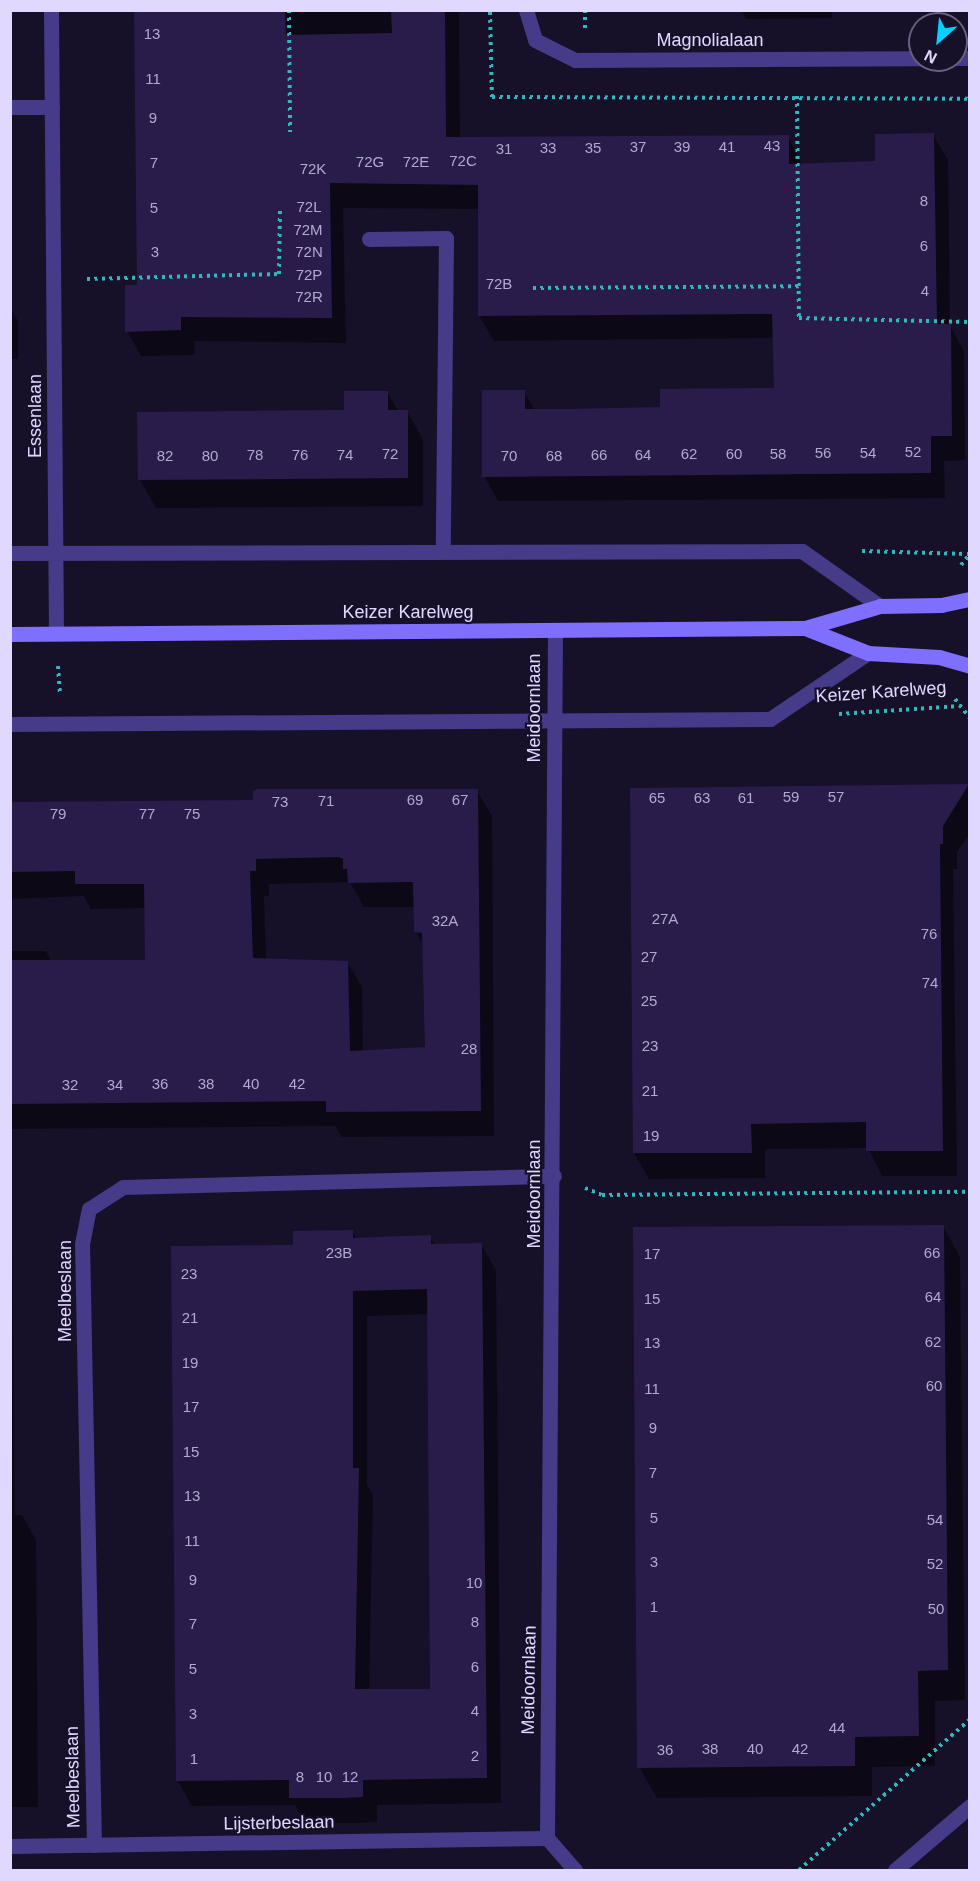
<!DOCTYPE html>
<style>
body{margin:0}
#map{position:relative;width:980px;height:1881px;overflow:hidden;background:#171029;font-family:Helvetica,sans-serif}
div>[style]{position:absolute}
.shadow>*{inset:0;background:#0007}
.building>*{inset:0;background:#291c4a}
.path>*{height:4px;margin-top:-2px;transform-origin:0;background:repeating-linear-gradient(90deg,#30b8bc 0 3px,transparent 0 7.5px)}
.lane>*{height:15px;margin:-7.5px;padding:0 7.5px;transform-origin:7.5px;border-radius:7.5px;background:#453b88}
.street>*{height:15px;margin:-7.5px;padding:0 7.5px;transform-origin:7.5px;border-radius:7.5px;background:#453b88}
.secondary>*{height:15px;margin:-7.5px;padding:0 7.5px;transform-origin:7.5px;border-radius:7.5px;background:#7f6fff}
span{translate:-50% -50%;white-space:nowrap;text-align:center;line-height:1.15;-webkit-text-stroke:4.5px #171029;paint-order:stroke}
.number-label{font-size:15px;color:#b2a9d2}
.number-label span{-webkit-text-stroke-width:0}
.street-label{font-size:18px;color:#e0d8ff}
.frame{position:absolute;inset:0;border:12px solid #e0d8ff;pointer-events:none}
.north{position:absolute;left:908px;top:12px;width:60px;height:60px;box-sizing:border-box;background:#171029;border:2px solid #67607f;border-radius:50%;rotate:207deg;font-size:16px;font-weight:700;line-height:24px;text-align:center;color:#e0d8ff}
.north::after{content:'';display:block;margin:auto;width:21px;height:27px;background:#04d0ff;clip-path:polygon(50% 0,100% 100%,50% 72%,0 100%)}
</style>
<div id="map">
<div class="shadow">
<div style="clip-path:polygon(136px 10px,459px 10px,460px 138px,788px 136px,802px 165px,877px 163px,933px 135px,948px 160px,950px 326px,964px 351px,965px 460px,944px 461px,945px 498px,498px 501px,484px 476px,524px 392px,535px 410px,662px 408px,775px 390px,774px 338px,494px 341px,479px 316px,479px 209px,343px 208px,346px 343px,195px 341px,194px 355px,141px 356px,127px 331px,138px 287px)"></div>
<div style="clip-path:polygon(741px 10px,832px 10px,832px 18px,746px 19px)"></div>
<div style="clip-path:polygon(10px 308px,18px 321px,18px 359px,10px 359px)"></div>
<div style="clip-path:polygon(387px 392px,398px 411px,407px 411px,423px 440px,423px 506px,156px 508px,140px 480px,345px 411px)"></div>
<div style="clip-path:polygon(970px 786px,970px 833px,957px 852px,957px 869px,953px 869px,957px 1176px,882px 1176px,868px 1148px,765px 1149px,765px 1178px,649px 1179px,634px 1153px,631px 789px)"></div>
<div style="clip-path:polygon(evenodd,477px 791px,492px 816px,494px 1136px,342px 1137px,335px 1126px,11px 1129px,15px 1515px,22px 1515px,36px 1540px,38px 1807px,10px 1807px,10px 951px,46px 951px,52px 962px,147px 962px,146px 908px,91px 909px,84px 896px,10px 899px,10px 805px,255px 801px,477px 791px,350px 882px,364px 907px,415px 907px,416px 932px,424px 946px,426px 1049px,363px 1052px,362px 987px,347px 962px,266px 961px,264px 896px,269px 896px,269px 884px,350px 882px)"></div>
<div style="clip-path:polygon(943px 1226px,960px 1257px,965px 1700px,935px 1701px,935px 1766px,872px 1767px,872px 1796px,657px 1798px,639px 1767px)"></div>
<div style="clip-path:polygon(evenodd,352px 1231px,357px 1240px,430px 1237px,435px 1245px,481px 1244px,496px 1270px,501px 1803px,377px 1805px,377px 1822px,359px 1823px,305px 1823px,295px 1805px,192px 1806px,178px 1781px,295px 1246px,352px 1231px,429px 1314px,432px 1691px,369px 1691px,373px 1495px,367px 1485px,367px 1316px,429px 1314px)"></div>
</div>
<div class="building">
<div style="clip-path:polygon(134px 10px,285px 10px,286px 35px,392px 33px,391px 10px,445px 10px,446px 137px,789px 135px,789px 164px,875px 161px,875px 134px,934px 133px,937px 324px,951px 324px,952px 436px,931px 436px,931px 473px,482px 477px,482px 390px,525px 390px,525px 409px,570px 409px,660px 407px,660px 389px,774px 388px,772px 314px,478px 316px,478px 185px,330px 183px,332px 318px,181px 317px,181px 330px,125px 332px,125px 285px,137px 285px)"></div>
<div style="clip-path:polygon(344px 391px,388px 391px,388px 410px,408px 410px,408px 478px,138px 480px,137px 412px,344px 410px)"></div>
<div style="clip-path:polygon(969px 784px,943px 826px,943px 844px,940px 844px,943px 1151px,866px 1151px,866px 1122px,751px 1124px,752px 1153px,633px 1153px,630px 788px)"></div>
<div style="clip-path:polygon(evenodd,258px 789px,478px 789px,481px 1111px,326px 1112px,326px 1101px,10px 1104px,10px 960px,145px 960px,144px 884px,75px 884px,75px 871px,10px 872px,10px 802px,253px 800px,253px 791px,258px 789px,338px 857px,343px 859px,343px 869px,347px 869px,348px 883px,413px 882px,414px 932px,422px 933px,425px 1047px,350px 1051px,348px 961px,253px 958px,250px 871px,256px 871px,256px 859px,338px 857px)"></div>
<div style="clip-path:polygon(944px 1225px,948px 1670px,918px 1671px,919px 1736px,855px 1737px,855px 1766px,637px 1768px,633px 1227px)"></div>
<div style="clip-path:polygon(evenodd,353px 1230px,353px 1238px,431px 1235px,431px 1244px,482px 1243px,487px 1778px,363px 1780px,363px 1797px,344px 1798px,289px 1798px,289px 1780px,176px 1781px,171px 1246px,293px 1245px,293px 1231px,353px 1230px,427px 1289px,430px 1689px,355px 1689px,359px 1468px,353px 1468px,353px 1291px,427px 1289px)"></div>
</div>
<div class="path">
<div style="left:289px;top:10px;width:122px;rotate:89.5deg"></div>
<div style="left:585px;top:10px;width:18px;rotate:90deg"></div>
<div style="left:490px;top:12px;width:85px;rotate:88.7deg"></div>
<div style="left:492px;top:97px;width:478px;rotate:0.2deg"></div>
<div style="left:797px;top:96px;width:222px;rotate:89.5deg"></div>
<div style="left:799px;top:318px;width:171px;rotate:1.3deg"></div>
<div style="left:87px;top:279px;width:192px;rotate:-1.5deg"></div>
<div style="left:279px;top:274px;width:67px;rotate:-89.1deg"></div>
<div style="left:533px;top:288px;width:266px;rotate:-0.4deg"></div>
<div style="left:862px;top:551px;width:106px;rotate:1.6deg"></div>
<div style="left:961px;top:565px;width:14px;rotate:-51deg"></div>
<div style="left:58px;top:666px;width:26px;rotate:86deg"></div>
<div style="left:955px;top:699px;width:24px;rotate:52deg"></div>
<div style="left:839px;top:714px;width:121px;rotate:-3.8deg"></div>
<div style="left:585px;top:1188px;width:18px;rotate:22deg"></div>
<div style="left:602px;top:1195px;width:368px;rotate:-0.5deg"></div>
<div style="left:799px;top:1870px;width:228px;rotate:-41.4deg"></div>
</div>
<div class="lane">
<div style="left:369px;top:239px;width:77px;rotate:-0.7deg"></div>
<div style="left:446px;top:238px;width:312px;rotate:90.6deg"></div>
</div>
<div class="street">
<div style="left:51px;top:10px;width:623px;rotate:89.54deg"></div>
<div style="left:526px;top:10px;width:31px;rotate:73deg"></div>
<div style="left:535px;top:40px;width:45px;rotate:26.6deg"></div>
<div style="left:575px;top:60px;width:345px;rotate:-0.3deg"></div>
<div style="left:956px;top:58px;width:14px"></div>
<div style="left:10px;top:107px;width:42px"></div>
<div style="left:10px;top:553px;width:792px;rotate:-0.14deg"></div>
<div style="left:802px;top:551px;width:95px;rotate:35.2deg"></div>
<div style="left:10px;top:724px;width:760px;rotate:-0.38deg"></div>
<div style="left:770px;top:719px;width:118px;rotate:-34deg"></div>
<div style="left:547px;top:1838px;width:1207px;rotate:-89.62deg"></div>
<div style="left:547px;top:1838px;width:43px;rotate:48.8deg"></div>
<div style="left:94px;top:1845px;width:601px;rotate:-91.14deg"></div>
<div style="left:82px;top:1244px;width:36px;rotate:-79deg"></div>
<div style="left:89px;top:1209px;width:40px;rotate:-32.9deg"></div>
<div style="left:123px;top:1187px;width:431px;rotate:-1.5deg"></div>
<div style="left:10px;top:1846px;width:537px;rotate:-0.85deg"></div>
<div style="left:895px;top:1870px;width:99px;rotate:-40.5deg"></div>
</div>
<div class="secondary">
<div style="left:805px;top:628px;width:68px;rotate:21.6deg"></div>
<div style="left:868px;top:653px;width:71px;rotate:3.2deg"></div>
<div style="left:939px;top:657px;width:32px;rotate:16deg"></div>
<div style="left:10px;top:634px;width:795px;rotate:-0.43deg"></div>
<div style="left:805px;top:628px;width:78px;rotate:-16.3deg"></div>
<div style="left:880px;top:606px;width:61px;rotate:-0.9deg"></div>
<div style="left:941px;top:605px;width:30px;rotate:-12deg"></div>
</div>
<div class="number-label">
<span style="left:152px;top:34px">13</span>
<span style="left:153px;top:79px">11</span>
<span style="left:153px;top:118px">9</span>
<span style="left:772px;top:146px">43</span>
<span style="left:638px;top:147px">37</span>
<span style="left:682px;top:147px">39</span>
<span style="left:727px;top:147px">41</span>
<span style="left:548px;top:148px">33</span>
<span style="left:593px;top:148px">35</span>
<span style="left:504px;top:149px">31</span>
<span style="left:463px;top:161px">72C</span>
<span style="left:370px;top:162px">72G</span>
<span style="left:416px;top:162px">72E</span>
<span style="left:154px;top:163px">7</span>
<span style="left:313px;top:169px">72K</span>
<span style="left:924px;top:201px">8</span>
<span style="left:309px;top:207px">72L</span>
<span style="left:154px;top:208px">5</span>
<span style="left:308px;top:230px">72M</span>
<span style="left:924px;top:246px">6</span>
<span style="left:155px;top:252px">3</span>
<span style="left:309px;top:252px">72N</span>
<span style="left:309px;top:275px">72P</span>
<span style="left:499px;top:284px">72B</span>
<span style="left:925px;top:291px">4</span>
<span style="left:309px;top:297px">72R</span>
<span style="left:913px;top:452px">52</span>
<span style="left:823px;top:453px">56</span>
<span style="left:868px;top:453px">54</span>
<span style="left:390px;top:454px">72</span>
<span style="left:689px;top:454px">62</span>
<span style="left:734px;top:454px">60</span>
<span style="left:778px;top:454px">58</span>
<span style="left:255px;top:455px">78</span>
<span style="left:300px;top:455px">76</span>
<span style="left:345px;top:455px">74</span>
<span style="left:599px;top:455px">66</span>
<span style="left:643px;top:455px">64</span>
<span style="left:165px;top:456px">82</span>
<span style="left:210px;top:456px">80</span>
<span style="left:509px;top:456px">70</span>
<span style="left:554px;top:456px">68</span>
<span style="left:791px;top:797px">59</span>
<span style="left:836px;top:797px">57</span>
<span style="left:657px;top:798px">65</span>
<span style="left:702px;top:798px">63</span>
<span style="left:746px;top:798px">61</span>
<span style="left:415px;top:800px">69</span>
<span style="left:460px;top:800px">67</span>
<span style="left:326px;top:801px">71</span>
<span style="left:280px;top:802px">73</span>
<span style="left:58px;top:814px">79</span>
<span style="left:147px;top:814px">77</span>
<span style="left:192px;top:814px">75</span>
<span style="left:665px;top:919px">27A</span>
<span style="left:445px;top:921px">32A</span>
<span style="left:929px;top:934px">76</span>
<span style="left:649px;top:957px">27</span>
<span style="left:930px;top:983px">74</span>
<span style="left:649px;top:1001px">25</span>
<span style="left:650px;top:1046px">23</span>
<span style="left:469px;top:1049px">28</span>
<span style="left:160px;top:1084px">36</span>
<span style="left:206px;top:1084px">38</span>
<span style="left:251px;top:1084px">40</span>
<span style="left:297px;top:1084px">42</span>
<span style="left:70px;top:1085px">32</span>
<span style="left:115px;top:1085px">34</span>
<span style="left:650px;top:1091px">21</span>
<span style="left:651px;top:1136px">19</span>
<span style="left:339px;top:1253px">23B</span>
<span style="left:932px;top:1253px">66</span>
<span style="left:652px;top:1254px">17</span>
<span style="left:189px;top:1274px">23</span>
<span style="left:933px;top:1297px">64</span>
<span style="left:652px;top:1299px">15</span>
<span style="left:190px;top:1318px">21</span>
<span style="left:933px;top:1342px">62</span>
<span style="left:652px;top:1343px">13</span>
<span style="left:190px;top:1363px">19</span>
<span style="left:934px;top:1386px">60</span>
<span style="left:652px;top:1389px">11</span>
<span style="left:191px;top:1407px">17</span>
<span style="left:653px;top:1428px">9</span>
<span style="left:191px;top:1452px">15</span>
<span style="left:653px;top:1473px">7</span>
<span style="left:192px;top:1496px">13</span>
<span style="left:654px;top:1518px">5</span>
<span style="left:935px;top:1520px">54</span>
<span style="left:192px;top:1541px">11</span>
<span style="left:654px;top:1562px">3</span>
<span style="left:935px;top:1564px">52</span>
<span style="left:193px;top:1580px">9</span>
<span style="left:474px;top:1583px">10</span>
<span style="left:654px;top:1607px">1</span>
<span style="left:936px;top:1609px">50</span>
<span style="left:475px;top:1622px">8</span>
<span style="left:193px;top:1624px">7</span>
<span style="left:475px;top:1667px">6</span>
<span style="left:193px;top:1669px">5</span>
<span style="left:475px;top:1711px">4</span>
<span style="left:193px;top:1714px">3</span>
<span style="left:837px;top:1728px">44</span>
<span style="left:710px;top:1749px">38</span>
<span style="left:755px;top:1749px">40</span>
<span style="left:800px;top:1749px">42</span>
<span style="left:665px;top:1750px">36</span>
<span style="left:475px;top:1756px">2</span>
<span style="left:194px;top:1759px">1</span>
<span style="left:300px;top:1777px">8</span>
<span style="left:324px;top:1777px">10</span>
<span style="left:350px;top:1777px">12</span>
</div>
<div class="street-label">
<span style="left:710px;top:40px">Magnolialaan</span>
<span style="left:35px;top:416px;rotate:-90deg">Essenlaan</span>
<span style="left:408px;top:612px">Keizer Karelweg</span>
<span style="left:881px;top:692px;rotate:-4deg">Keizer Karelweg</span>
<span style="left:534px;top:708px;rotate:-90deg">Meidoornlaan</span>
<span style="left:534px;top:1194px;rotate:-90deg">Meidoornlaan</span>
<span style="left:65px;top:1291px;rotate:-90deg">Meelbeslaan</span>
<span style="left:529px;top:1680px;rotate:-89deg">Meidoornlaan</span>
<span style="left:73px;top:1777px;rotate:-91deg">Meelbeslaan</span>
<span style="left:279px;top:1823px;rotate:-1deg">Lijsterbeslaan</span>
</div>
<div class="frame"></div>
<div class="north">N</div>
</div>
